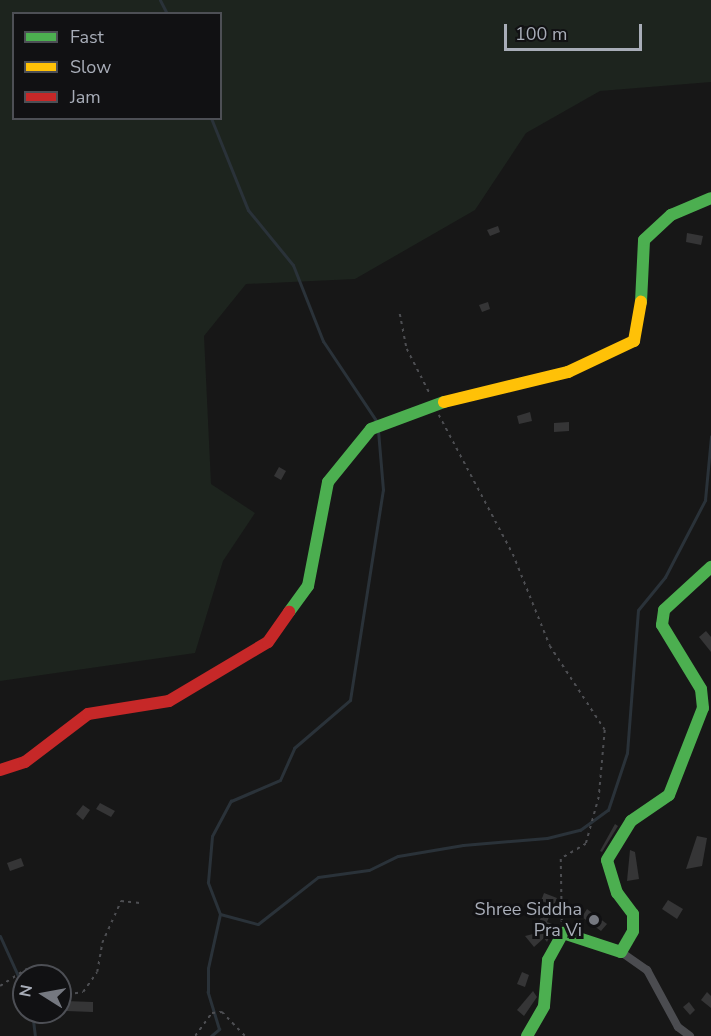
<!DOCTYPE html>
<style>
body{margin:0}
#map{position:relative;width:711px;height:1036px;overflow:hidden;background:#171717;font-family:"Nunito Sans",sans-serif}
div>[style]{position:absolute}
.green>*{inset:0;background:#1d241e}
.stream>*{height:3px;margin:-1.5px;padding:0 1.5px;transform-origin:1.5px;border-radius:1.5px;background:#2a3239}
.building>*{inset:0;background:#353536}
.path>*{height:1.5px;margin-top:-0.75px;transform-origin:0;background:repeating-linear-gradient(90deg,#4d4e52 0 3px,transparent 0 7.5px)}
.street>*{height:8px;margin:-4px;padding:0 4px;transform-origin:4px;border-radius:4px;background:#4b4c50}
.fast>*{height:12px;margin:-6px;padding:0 6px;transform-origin:6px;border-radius:6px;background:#4caf50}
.slow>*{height:12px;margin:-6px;padding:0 6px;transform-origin:6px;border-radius:6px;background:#ffc107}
.jam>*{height:12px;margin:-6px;padding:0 6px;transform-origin:6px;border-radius:6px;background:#c62828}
.dots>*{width:16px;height:16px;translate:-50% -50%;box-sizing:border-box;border:3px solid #111113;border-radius:50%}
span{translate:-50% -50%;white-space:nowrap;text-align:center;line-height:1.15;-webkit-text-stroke:6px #111113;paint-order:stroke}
.poi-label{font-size:18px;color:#a8adb8}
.right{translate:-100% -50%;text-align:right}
.legend{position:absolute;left:12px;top:12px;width:210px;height:108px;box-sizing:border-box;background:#111113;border:2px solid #4d4f55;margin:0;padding:8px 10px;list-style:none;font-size:18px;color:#a8adb8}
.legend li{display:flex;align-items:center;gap:12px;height:30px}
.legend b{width:30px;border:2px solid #4d4f55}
.north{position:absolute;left:12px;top:964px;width:60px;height:60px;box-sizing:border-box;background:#111113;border:2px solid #4d4f55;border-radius:50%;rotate:281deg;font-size:16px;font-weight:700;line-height:24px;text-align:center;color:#a8adb8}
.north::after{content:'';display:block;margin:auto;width:21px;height:27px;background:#757880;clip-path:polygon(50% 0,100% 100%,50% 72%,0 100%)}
.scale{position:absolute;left:504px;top:24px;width:138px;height:27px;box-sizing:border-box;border:3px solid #a8adb8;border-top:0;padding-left:8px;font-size:18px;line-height:21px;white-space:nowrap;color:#a8adb8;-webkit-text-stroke:4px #111113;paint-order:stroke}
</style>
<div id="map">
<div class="green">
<div style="clip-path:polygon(evenodd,0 0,711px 0,711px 82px,600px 91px,526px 133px,475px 210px,355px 279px,246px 284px,204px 336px,211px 484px,255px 513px,223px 561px,195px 653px,0 681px,0 0,14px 14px,220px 14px,220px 118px,14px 118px,14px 14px)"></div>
</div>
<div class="stream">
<div style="left:160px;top:0;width:16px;rotate:63deg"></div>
<div style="left:211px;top:118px;width:99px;rotate:68.1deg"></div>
<div style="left:248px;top:210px;width:71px;rotate:50.7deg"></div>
<div style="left:293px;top:265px;width:82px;rotate:68.5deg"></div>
<div style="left:323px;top:341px;width:97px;rotate:56.3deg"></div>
<div style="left:220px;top:914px;width:34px;rotate:-111deg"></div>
<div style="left:208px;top:882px;width:46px;rotate:-85deg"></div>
<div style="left:212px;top:836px;width:40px;rotate:-62deg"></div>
<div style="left:231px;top:801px;width:53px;rotate:-23.2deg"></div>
<div style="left:280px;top:780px;width:35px;rotate:-66deg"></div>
<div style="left:294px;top:748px;width:74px;rotate:-40.6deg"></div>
<div style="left:350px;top:700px;width:213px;rotate:-81.1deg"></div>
<div style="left:383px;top:490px;width:59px;rotate:-94.8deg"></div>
<div style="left:0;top:936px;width:58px;rotate:65.6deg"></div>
<div style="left:32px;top:1012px;width:24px;rotate:83deg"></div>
<div style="left:211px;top:1036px;width:11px;rotate:-41deg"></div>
<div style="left:219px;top:1029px;width:39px;rotate:-107deg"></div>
<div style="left:208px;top:992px;width:24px;rotate:-90deg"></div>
<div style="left:208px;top:968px;width:55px;rotate:-77.5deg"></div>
<div style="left:220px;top:914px;width:39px;rotate:15deg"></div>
<div style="left:258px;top:924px;width:76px;rotate:-38.1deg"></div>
<div style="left:318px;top:877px;width:51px;rotate:-7.8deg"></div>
<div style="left:369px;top:870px;width:32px;rotate:-26deg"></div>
<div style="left:398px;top:856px;width:66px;rotate:-9.6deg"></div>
<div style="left:463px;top:845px;width:84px;rotate:-4.8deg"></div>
<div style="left:547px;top:838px;width:34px;rotate:-14deg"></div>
<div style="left:580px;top:830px;width:34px;rotate:-36deg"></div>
<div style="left:608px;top:810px;width:60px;rotate:-71.6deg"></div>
<div style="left:627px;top:753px;width:143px;rotate:-85.6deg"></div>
<div style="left:638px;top:610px;width:43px;rotate:-50.7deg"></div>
<div style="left:665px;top:577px;width:87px;rotate:-62.5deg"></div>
<div style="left:705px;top:500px;width:64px;rotate:-84.6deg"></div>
</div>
<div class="building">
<div style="clip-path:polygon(498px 226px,500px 232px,490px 236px,487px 230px)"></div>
<div style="clip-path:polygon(687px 233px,703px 236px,701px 245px,686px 242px)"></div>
<div style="clip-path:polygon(488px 302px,490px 309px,482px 312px,479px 305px)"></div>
<div style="clip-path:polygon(530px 412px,532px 421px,519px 424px,517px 416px)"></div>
<div style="clip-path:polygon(569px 422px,569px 431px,554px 432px,554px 423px)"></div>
<div style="clip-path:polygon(279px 467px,286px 471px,281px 480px,274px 476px)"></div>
<div style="clip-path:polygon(706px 631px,711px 637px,711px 652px,699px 637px)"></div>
<div style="clip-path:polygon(100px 803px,115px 811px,111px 817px,96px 809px)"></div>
<div style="clip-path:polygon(83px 805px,90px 810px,83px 820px,76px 814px)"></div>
<div style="clip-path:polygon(615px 824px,618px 826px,602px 852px,600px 851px)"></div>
<div style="clip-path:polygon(697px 836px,707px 838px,702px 866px,686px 869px)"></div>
<div style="clip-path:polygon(630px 850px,635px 852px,639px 879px,627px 881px)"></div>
<div style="clip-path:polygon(21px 858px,24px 866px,10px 871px,7px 863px)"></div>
<div style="clip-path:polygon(544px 893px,557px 898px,547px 922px,555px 925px,547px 942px,544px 938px,534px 947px,525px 936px,533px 934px,548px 903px,541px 901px)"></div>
<div style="clip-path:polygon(668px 900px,683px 909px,677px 919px,662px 909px)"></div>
<div style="clip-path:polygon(587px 909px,607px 924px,601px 931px,582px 917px)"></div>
<div style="clip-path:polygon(522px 972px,529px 975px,525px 987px,517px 984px)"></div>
<div style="clip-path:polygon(533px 991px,537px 997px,524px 1016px,517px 1010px)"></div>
<div style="clip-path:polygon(707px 992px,711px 996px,711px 1008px,701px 1000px)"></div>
<div style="clip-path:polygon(65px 1001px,93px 1002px,93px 1012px,66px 1011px)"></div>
<div style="clip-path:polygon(689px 1002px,695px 1010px,690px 1015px,683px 1007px)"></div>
</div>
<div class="path">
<div style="left:400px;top:314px;width:36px;rotate:79deg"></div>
<div style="left:407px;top:349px;width:51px;rotate:62.9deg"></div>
<div style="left:439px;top:415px;width:157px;rotate:62deg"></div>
<div style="left:513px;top:554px;width:99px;rotate:68.1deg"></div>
<div style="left:550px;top:646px;width:100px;rotate:56.8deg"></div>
<div style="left:605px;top:730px;width:67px;rotate:95.1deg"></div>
<div style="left:599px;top:797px;width:49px;rotate:105.5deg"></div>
<div style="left:586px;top:844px;width:29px;rotate:149deg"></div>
<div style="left:561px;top:859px;width:65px;rotate:89.1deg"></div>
<div style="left:0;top:986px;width:31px;rotate:-33deg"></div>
<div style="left:26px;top:969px;width:17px;rotate:24deg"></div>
<div style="left:60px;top:995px;width:23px;rotate:-7deg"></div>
<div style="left:83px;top:992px;width:24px;rotate:-55deg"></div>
<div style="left:97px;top:972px;width:29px;rotate:-80deg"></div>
<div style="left:102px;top:943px;width:46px;rotate:-65.7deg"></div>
<div style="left:121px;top:901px;width:19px;rotate:6deg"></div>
<div style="left:195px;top:1036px;width:29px;rotate:-54deg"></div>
<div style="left:212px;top:1013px;width:10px;rotate:-6deg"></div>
<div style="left:222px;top:1012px;width:33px;rotate:46deg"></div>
</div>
<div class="street">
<div style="left:621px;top:952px;width:32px;rotate:35deg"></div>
<div style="left:647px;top:970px;width:65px;rotate:61.5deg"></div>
<div style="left:678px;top:1027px;width:15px;rotate:37deg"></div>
</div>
<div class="fast">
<div style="left:641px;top:302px;width:62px;rotate:-87.2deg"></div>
<div style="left:644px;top:240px;width:37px;rotate:-43deg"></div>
<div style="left:671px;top:215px;width:43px;rotate:-23deg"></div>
<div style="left:289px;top:612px;width:32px;rotate:-54deg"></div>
<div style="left:308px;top:586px;width:106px;rotate:-79.1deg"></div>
<div style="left:328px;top:482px;width:68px;rotate:-50.9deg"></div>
<div style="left:371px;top:429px;width:78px;rotate:-20.3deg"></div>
<div style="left:527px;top:1036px;width:34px;rotate:-60deg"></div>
<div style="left:544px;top:1006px;width:46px;rotate:-85deg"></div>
<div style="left:548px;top:960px;width:31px;rotate:-61deg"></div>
<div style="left:563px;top:933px;width:61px;rotate:18.1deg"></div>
<div style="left:621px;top:952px;width:24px;rotate:-60deg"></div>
<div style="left:633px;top:931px;width:17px;rotate:-90deg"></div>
<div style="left:633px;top:914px;width:26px;rotate:-127deg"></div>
<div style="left:617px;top:893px;width:34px;rotate:-107deg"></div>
<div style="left:607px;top:860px;width:46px;rotate:-58.4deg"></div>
<div style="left:631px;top:821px;width:46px;rotate:-34.4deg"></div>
<div style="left:669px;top:795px;width:93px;rotate:-68.7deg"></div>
<div style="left:703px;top:708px;width:19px;rotate:-96deg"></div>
<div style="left:701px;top:689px;width:75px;rotate:-121.4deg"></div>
<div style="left:662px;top:625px;width:15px;rotate:-82deg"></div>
<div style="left:664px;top:610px;width:64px;rotate:-42.5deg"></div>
</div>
<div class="slow">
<div style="left:444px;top:402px;width:128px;rotate:-13.6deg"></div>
<div style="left:568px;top:372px;width:73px;rotate:-25.2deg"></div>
<div style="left:634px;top:341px;width:40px;rotate:-80deg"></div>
</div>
<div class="jam">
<div style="left:0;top:770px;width:26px;rotate:-18deg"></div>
<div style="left:25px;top:762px;width:79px;rotate:-37.3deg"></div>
<div style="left:88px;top:714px;width:82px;rotate:-9.1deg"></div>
<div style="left:169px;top:701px;width:115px;rotate:-30.8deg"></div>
<div style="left:268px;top:642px;width:37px;rotate:-55deg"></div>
</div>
<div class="dots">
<div style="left:594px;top:920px;background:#757880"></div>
</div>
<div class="poi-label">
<span class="right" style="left:582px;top:920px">Shree Siddha<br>Pra Vi</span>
</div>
<ul class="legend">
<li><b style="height:8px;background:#4caf50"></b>Fast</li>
<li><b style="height:8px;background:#ffc107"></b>Slow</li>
<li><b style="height:8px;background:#c62828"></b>Jam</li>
</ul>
<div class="north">N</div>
<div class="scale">100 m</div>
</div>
